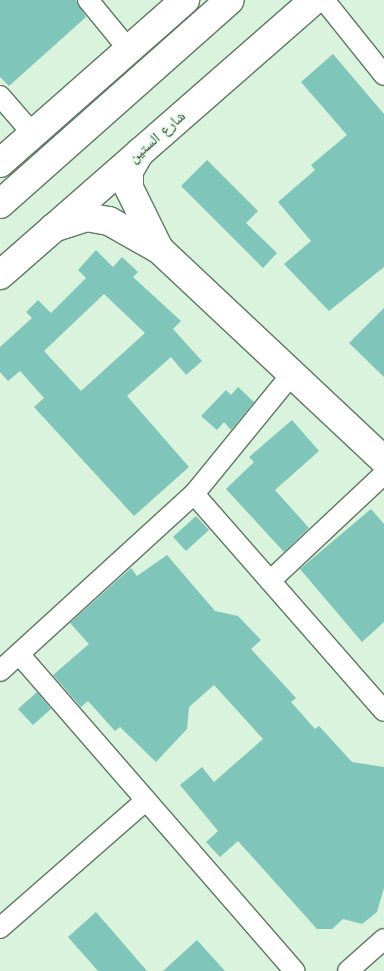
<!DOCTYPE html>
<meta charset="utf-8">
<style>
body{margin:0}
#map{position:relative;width:384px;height:971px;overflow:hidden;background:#d9f3dd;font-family:"Work Sans","Noto Naskh Arabic",sans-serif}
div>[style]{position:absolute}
.building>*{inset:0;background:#7fc5b9}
.roads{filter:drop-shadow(1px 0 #617865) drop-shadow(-1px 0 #617865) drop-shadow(0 1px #617865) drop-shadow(0 -1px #617865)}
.street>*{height:20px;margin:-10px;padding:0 10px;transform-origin:10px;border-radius:10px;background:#fff}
.secondary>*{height:28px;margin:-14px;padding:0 14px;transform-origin:14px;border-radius:14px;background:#fff}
span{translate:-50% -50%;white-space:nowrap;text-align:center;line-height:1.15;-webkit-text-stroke:4px #eaffed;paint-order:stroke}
.street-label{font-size:15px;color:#343f36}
</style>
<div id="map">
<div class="building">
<div style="clip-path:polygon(0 0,76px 0,86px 17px,9px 86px,0 77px)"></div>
<div style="clip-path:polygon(333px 54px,384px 114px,384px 267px,329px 311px,284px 264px,311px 241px,278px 202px,315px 170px,311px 165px,347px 135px,301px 82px)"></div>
<div style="clip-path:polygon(207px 160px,258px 211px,246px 223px,277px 253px,263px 268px,181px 186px)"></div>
<div style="clip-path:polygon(evenodd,96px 250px,113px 267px,122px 257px,138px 272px,133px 277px,181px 321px,173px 329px,202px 361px,186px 375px,171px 357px,127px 396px,189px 467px,134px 516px,34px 407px,44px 398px,20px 371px,8px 381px,0 372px,0 347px,32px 318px,26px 312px,38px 300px,51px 313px,86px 278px,78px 270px,96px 250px,104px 294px,145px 333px,81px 391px,44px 351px,104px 294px)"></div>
<div style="clip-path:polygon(384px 308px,384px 377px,349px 343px)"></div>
<div style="clip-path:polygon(238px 387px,254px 402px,231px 430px,224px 422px,217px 430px,201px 416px,226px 390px,231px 395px)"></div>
<div style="clip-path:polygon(292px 420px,319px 451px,275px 490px,309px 528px,284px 552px,226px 489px,254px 462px,249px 457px)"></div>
<div style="clip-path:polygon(371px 509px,384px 524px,384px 622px,362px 642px,300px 569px)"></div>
<div style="clip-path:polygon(196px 516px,209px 530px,186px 551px,173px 537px)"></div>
<div style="clip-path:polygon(167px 555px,215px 611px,238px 616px,261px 640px,251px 649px,296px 698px,291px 702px,315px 729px,319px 726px,352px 762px,384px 767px,384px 888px,377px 912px,362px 924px,343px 919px,332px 929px,317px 929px,238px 841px,220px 857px,206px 842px,218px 831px,180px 785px,202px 767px,214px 782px,263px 739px,214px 685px,189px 707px,187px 729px,156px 762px,120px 727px,115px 731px,88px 701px,81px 707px,53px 675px,89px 644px,70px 623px,131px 568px,137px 576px)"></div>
<div style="clip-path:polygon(37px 692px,51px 709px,33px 725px,18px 709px)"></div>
<div style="clip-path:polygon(96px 912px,147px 971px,98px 971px,68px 937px)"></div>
<div style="clip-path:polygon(197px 940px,225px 971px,163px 971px)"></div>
</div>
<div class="roads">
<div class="street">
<div style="left:88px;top:0;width:65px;rotate:50.6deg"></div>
<div style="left:324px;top:0;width:96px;rotate:51.3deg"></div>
<div style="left:0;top:96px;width:50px;rotate:49deg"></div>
<div style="left:194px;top:494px;width:288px;rotate:48.8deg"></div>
<div style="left:270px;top:581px;width:156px;rotate:-43.2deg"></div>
<div style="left:19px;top:654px;width:420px;rotate:49deg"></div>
<div style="left:0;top:671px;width:263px;rotate:-42.4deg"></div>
<div style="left:194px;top:494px;width:155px;rotate:-50.8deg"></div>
<div style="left:0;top:928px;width:194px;rotate:-41.2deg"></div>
<div style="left:348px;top:971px;width:48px;rotate:-41.6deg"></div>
</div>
<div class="secondary">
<div style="left:140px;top:152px;width:22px;rotate:120deg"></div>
<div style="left:129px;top:171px;width:17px;rotate:90deg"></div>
<div style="left:129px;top:188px;width:68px;rotate:63.8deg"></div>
<div style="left:0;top:163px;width:247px;rotate:-41.4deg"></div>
<div style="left:0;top:204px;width:307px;rotate:-41.6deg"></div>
<div style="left:53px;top:228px;width:35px;rotate:-18deg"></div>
<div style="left:86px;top:217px;width:23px;rotate:10deg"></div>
<div style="left:109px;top:221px;width:59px;rotate:29.6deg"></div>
<div style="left:160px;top:250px;width:307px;rotate:43.2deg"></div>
<div style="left:0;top:275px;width:417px;rotate:-41.2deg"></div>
</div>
</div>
<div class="street-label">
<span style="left:157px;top:137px;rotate:-41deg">شارع الستين</span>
</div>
</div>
